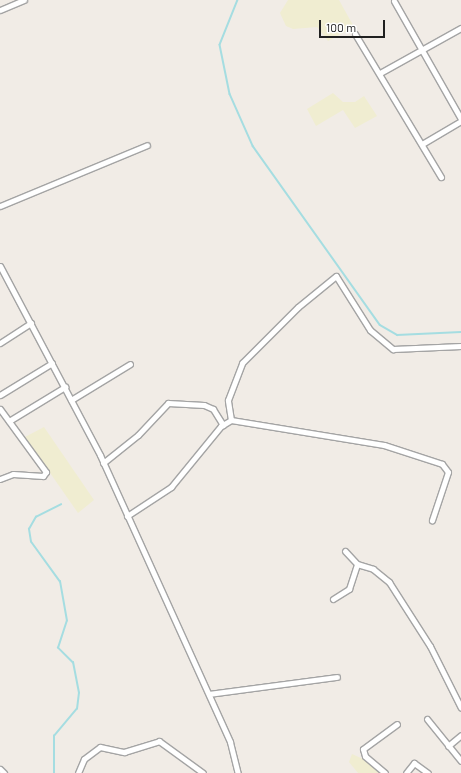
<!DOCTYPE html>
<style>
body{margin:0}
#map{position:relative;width:461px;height:773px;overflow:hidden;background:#f1ece6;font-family:Barlow,sans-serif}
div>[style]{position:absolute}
.farmland>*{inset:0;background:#f0edd1}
.stream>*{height:1.5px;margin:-0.75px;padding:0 0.75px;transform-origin:0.75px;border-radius:0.75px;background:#a5dde1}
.roads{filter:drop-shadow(1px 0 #a4a4a4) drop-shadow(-1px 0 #a4a4a4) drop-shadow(0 1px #a4a4a4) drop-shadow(0 -1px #a4a4a4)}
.minor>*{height:5px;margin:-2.5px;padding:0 2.5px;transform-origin:2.5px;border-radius:2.5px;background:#fff}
span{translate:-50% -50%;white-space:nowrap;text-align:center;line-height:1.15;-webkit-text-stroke:3px #fff;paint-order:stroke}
.scale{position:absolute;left:319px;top:20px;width:66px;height:18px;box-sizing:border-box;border:2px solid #202020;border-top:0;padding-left:5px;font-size:12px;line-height:14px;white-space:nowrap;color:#202020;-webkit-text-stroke:3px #fff;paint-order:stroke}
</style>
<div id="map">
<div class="farmland">
<div style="clip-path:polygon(288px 0,339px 0,354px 27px,328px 41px,317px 27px,293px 29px,286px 26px,280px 13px)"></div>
<div style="clip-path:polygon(333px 93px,343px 102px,355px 102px,364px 96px,377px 116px,355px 128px,343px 110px,316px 126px,307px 109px)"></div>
<div style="clip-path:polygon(44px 427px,94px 500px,78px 513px,25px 437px)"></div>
<div style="clip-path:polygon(352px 754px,363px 759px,379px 773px,358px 773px,349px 762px)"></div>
</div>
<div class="stream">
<div style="left:238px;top:0;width:48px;rotate:111.8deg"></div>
<div style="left:220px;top:45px;width:50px;rotate:78.5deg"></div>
<div style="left:230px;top:94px;width:57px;rotate:66.1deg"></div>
<div style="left:253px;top:146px;width:219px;rotate:54.6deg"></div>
<div style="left:380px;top:325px;width:20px;rotate:30deg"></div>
<div style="left:397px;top:335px;width:64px;rotate:-2.7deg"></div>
<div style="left:54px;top:773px;width:37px;rotate:-90deg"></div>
<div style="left:54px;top:736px;width:35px;rotate:-50deg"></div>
<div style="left:77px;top:709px;width:16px;rotate:-83deg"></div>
<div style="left:79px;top:693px;width:31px;rotate:-101deg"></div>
<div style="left:73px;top:663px;width:21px;rotate:-135deg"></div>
<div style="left:58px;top:648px;width:28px;rotate:-72deg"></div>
<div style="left:67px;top:621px;width:40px;rotate:-100deg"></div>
<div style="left:60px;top:582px;width:49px;rotate:-125.9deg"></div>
<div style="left:31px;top:542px;width:13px;rotate:-99deg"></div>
<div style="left:29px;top:529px;width:14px;rotate:-60deg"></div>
<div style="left:36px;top:517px;width:28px;rotate:-27deg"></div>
</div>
<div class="roads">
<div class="minor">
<div style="left:394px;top:1px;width:136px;rotate:60.4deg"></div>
<div style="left:0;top:10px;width:26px;rotate:-23deg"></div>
<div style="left:355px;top:34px;width:167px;rotate:59deg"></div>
<div style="left:380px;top:73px;width:93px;rotate:-29.1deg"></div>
<div style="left:422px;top:144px;width:45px;rotate:-30.5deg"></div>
<div style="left:0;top:206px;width:159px;rotate:-22.5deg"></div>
<div style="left:0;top:266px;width:214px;rotate:62.1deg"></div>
<div style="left:100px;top:455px;width:315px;rotate:65.6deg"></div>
<div style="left:230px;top:742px;width:32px;rotate:76deg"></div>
<div style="left:0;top:343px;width:37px;rotate:-33deg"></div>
<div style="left:0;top:395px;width:61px;rotate:-31.6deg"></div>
<div style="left:71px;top:400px;width:69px;rotate:-31.4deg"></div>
<div style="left:0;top:409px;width:78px;rotate:53.9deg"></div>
<div style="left:46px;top:472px;width:5px;rotate:127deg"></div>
<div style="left:43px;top:476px;width:30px;rotate:-176deg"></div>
<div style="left:13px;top:474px;width:14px;rotate:159deg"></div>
<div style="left:231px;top:420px;width:20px;rotate:-99deg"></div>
<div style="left:228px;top:400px;width:40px;rotate:-69deg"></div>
<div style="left:242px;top:363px;width:79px;rotate:-45deg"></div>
<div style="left:298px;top:307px;width:49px;rotate:-39.2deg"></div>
<div style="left:336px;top:276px;width:64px;rotate:57.8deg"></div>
<div style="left:370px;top:330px;width:30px;rotate:40deg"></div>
<div style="left:393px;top:349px;width:68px;rotate:-2.5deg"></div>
<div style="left:9px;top:421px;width:66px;rotate:-31.3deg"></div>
<div style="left:103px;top:463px;width:45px;rotate:-38.7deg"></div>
<div style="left:138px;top:435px;width:44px;rotate:-46.8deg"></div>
<div style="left:168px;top:403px;width:36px;rotate:3deg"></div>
<div style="left:204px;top:405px;width:10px;rotate:24deg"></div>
<div style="left:213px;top:409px;width:19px;rotate:58deg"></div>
<div style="left:127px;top:516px;width:53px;rotate:-33.4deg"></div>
<div style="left:171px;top:487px;width:79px;rotate:-50.7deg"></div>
<div style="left:221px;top:426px;width:12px;rotate:-31deg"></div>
<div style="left:231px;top:420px;width:155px;rotate:9.3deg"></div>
<div style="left:384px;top:445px;width:61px;rotate:18.1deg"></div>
<div style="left:442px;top:464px;width:10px;rotate:53deg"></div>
<div style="left:448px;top:472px;width:51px;rotate:108.4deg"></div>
<div style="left:345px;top:551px;width:18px;rotate:47deg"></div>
<div style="left:357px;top:564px;width:17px;rotate:17deg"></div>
<div style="left:373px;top:569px;width:21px;rotate:39deg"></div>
<div style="left:389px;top:582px;width:76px;rotate:57.4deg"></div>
<div style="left:430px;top:646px;width:69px;rotate:63.4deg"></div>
<div style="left:333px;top:599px;width:19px;rotate:-32deg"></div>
<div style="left:349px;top:589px;width:26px;rotate:-72deg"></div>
<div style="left:209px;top:694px;width:129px;rotate:-7.6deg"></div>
<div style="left:427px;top:719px;width:54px;rotate:51deg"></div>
<div style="left:448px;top:746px;width:17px;rotate:-40deg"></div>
<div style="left:0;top:769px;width:6px;rotate:45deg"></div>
<div style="left:78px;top:773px;width:15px;rotate:-67deg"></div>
<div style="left:84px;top:759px;width:20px;rotate:-37deg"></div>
<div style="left:100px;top:747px;width:25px;rotate:12deg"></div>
<div style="left:124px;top:752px;width:37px;rotate:-17deg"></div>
<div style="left:159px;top:741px;width:54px;rotate:36deg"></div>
<div style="left:385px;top:773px;width:26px;rotate:-140deg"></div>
<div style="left:365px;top:756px;width:7px;rotate:-106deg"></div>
<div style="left:363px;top:749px;width:42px;rotate:-36.3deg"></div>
<div style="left:406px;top:773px;width:13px;rotate:-51deg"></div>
<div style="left:414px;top:763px;width:17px;rotate:36deg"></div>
</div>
</div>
<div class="scale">100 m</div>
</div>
